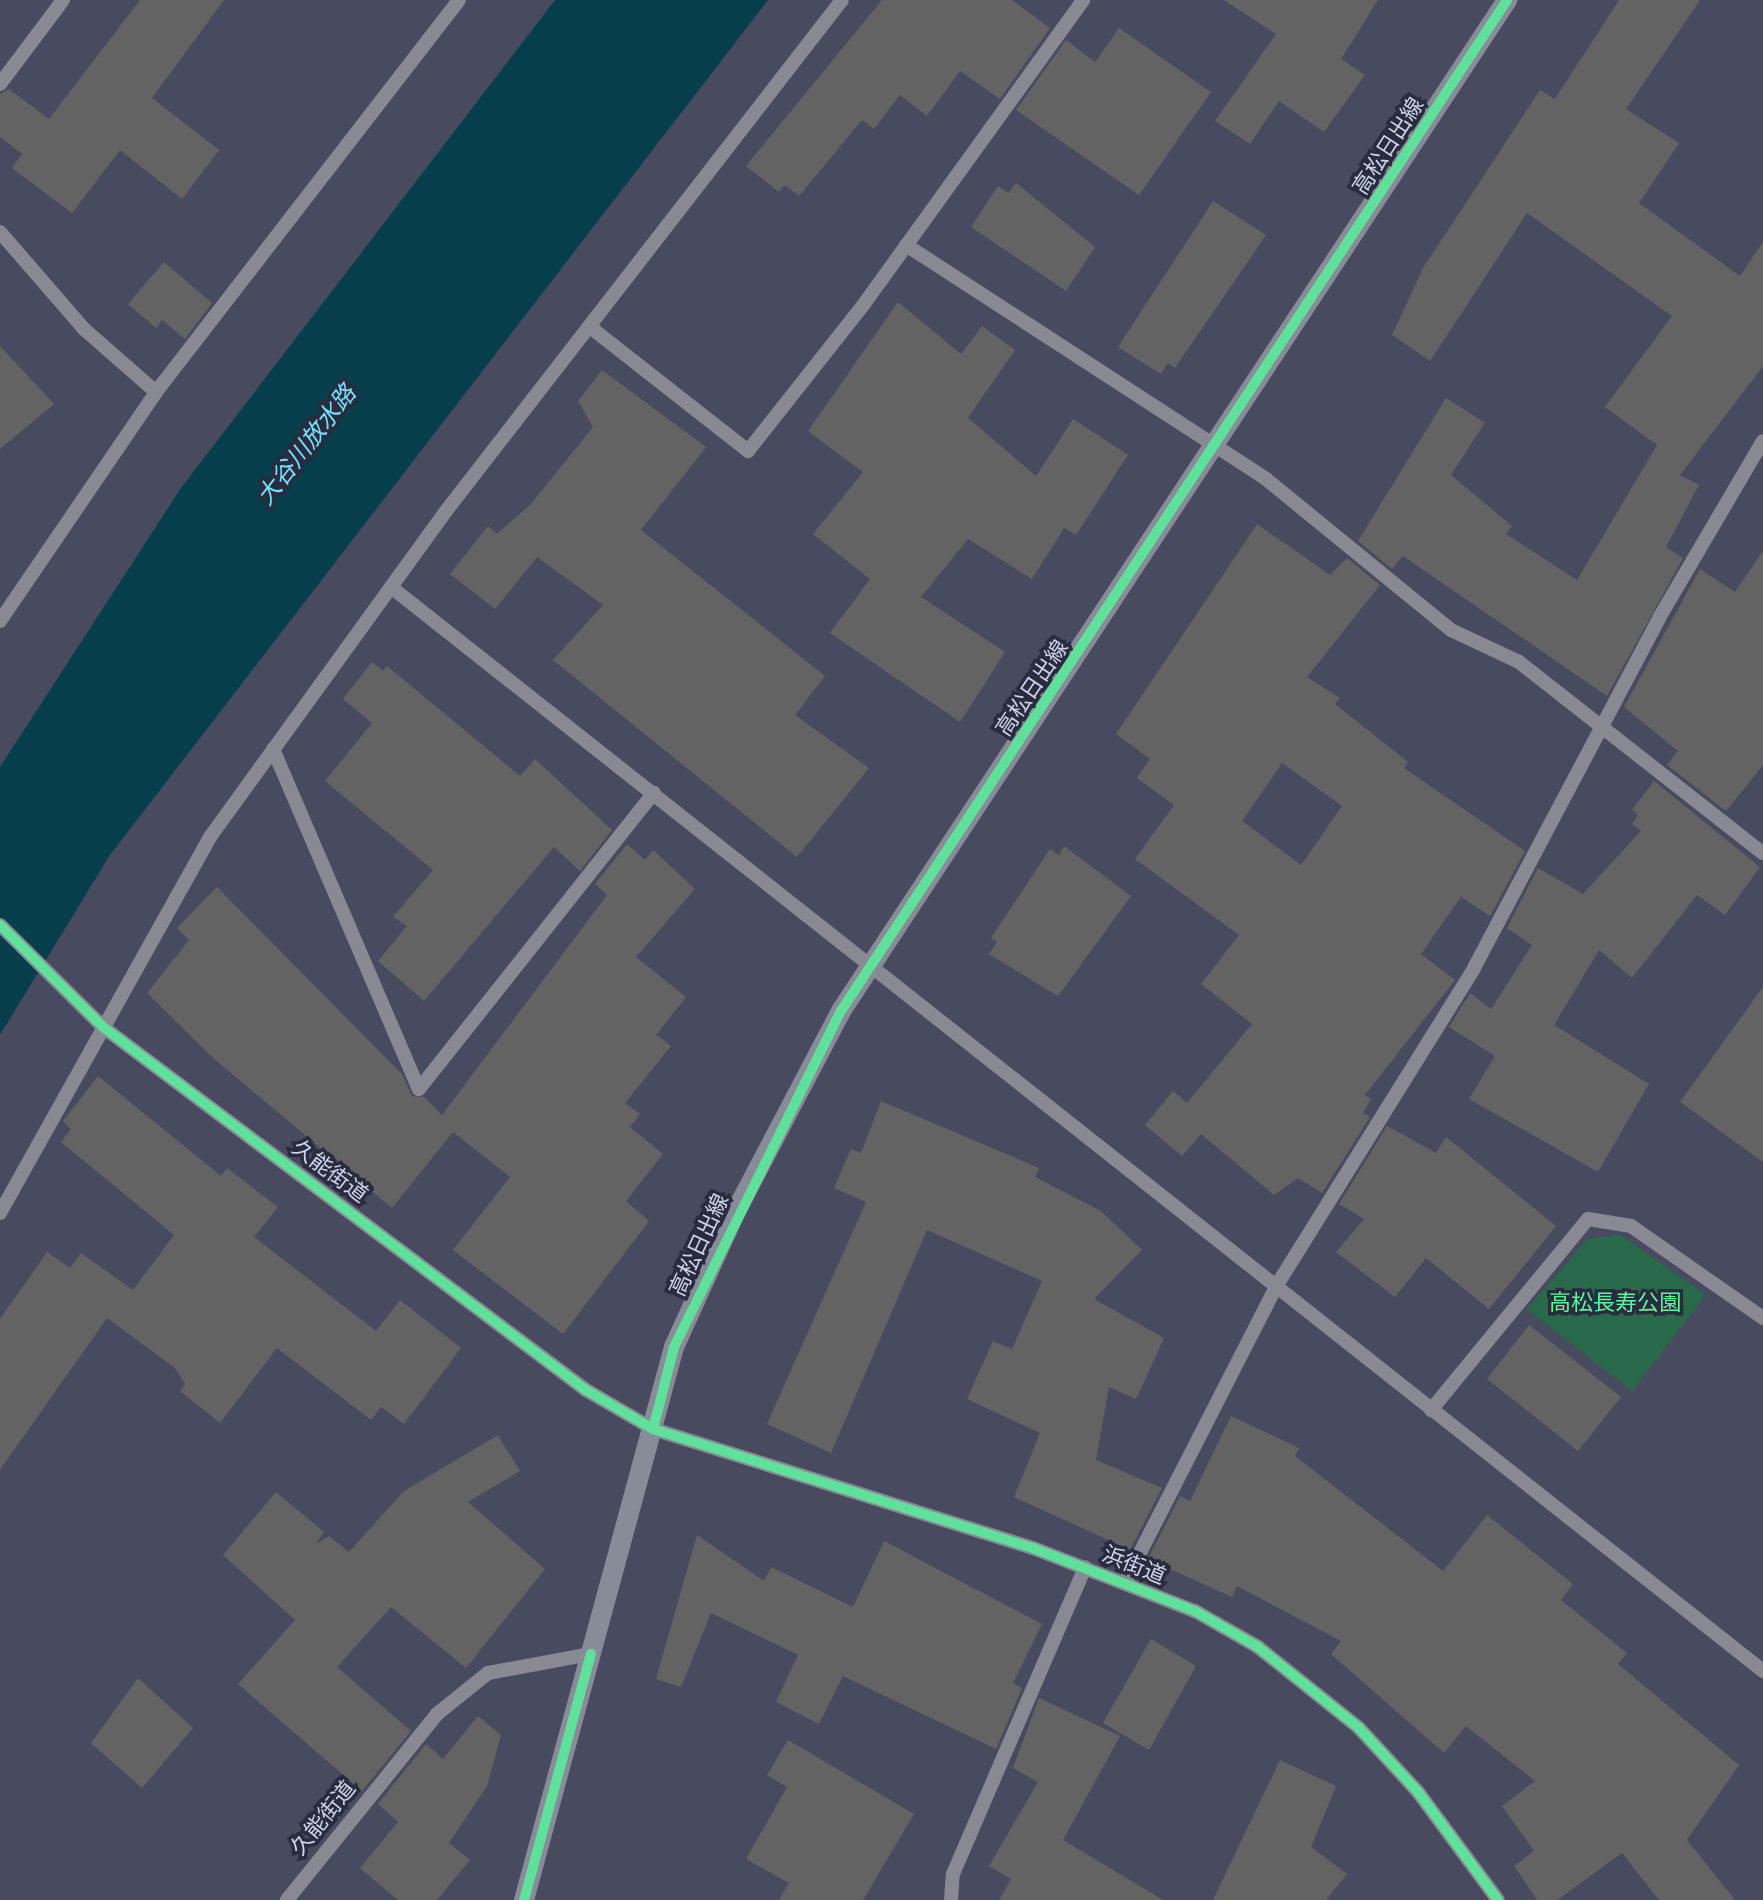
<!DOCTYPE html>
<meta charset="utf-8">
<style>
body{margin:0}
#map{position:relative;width:1763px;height:1900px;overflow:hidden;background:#484b60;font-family:Arial,"Noto Sans JP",sans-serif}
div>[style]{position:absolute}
.green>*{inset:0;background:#296a4a}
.water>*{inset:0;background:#063e4b}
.building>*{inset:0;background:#646363}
.minor>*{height:14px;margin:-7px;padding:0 7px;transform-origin:7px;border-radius:7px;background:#888992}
.major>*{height:20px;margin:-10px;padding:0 10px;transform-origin:10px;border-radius:10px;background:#888b98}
.cycleway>*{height:10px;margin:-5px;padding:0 5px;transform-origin:5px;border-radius:5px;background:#60e19b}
span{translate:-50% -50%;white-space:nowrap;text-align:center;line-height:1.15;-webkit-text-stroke:7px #292c3e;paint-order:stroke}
.street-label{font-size:22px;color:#cfd4ec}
.park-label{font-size:22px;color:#58f7a0}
.water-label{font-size:24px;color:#73e2fd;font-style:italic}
</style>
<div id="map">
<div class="green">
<div style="clip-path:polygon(1620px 1235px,1706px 1295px,1632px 1391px,1527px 1309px,1588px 1239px)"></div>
</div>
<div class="water">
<div style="clip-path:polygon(555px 0,768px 0,110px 855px,0 1035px,0 767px,181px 488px)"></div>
</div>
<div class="building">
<div style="clip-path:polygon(140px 0,224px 0,152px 98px,219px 150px,182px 199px,120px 150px,72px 213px,12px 168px,22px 154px,0 137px,0 94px,9px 89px,49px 119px)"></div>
<div style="clip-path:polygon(882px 0,1012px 0,1050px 28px,1000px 99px,960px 71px,927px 116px,900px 95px,874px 129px,862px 120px,799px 196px,785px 185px,779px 192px,746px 166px)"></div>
<div style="clip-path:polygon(1224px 0,1378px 0,1341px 59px,1365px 75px,1324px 132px,1279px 101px,1250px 144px,1215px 121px,1276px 34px)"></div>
<div style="clip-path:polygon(1619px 0,1700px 0,1626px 109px,1679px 143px,1639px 203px,1740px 276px,1763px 242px,1763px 366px,1680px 475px,1699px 485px,1666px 547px,1683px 558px,1607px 696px,1403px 556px,1392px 569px,1358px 541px,1446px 398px,1485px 423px,1451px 475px,1512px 526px,1506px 534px,1577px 580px,1657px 445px,1605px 407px,1672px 316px,1527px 213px,1430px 361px,1392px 335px,1423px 268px,1540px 90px,1555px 99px)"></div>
<div style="clip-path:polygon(1119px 28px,1211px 92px,1139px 195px,1016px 110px,1066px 40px,1095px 62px)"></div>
<div style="clip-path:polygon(1016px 183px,1095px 247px,1066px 291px,971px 227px,998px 186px,1009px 193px)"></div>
<div style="clip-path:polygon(1213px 201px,1266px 235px,1175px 368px,1168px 363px,1161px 374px,1118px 347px)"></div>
<div style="clip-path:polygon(164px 262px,212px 303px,185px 339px,162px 320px,156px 328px,128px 304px)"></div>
<div style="clip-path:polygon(898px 302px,961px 354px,982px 326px,1015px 350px,968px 418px,1036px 476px,1073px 419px,1128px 455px,1076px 535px,1064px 528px,1032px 579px,968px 539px,921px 597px,1005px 652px,960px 722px,830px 633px,870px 579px,813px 534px,863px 472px,808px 431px)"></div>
<div style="clip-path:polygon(0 346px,54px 404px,0 449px)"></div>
<div style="clip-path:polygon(602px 370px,706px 447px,641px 530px,825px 676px,795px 715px,869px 768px,797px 857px,553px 660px,603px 605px,537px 557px,495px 609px,450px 574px,488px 526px,497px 534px,530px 505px,593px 427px,578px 401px)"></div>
<div style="clip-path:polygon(evenodd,1257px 524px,1330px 575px,1347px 558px,1380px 585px,1307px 677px,1340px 698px,1335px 704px,1408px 762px,1404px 768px,1525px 851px,1490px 916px,1461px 897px,1421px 954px,1455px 980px,1365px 1095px,1371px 1099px,1363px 1113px,1370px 1117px,1322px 1193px,1298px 1178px,1274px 1195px,1201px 1134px,1182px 1156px,1145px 1125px,1173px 1091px,1187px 1103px,1252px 1024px,1201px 984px,1239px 935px,1135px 859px,1174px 805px,1137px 778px,1150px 759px,1116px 734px,1257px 524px,1282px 763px,1342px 806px,1301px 865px,1242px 821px,1282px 763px)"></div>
<div style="clip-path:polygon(1763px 551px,1763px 765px,1726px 811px,1667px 765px,1678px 751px,1624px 707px,1700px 569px,1735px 592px)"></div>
<div style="clip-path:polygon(372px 662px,383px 671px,387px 666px,520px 776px,535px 759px,612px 830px,580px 871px,554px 847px,424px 1001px,378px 961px,407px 926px,393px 917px,433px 870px,325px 781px,372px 723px,343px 699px)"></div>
<div style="clip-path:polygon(1654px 781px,1760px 867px,1725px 915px,1697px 895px,1632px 978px,1599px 950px,1554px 1025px,1649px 1084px,1598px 1172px,1469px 1099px,1495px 1056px,1449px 1027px,1470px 993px,1491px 1009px,1532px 945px,1507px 928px,1538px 868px,1583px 894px,1641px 831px,1632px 824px,1638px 815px,1632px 810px)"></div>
<div style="clip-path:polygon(627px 844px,645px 860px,653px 850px,695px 889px,636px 957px,686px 997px,656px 1035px,671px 1046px,625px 1103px,640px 1114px,630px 1127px,663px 1154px,626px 1201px,649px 1221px,563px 1334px,453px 1250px,510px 1177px,453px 1132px,392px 1208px,213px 1058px,147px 993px,189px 940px,177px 928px,217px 887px,402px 1074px,412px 1096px,424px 1097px,442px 1115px,607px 895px,595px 884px)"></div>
<div style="clip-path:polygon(1064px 846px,1131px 896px,1058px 996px,989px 954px,997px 942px,991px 938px,1050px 849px,1059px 855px)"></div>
<div style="clip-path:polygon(1763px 987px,1763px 1162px,1680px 1102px)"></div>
<div style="clip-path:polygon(98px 1076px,221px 1176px,227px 1168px,278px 1207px,254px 1237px,376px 1331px,400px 1300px,461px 1348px,404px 1424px,381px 1407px,371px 1420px,277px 1348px,220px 1423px,180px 1391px,185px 1384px,175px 1368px,107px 1318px,0 1470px,0 1319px,47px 1252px,70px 1268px,81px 1253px,133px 1290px,174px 1235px,61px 1142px,71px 1129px,63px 1121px)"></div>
<div style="clip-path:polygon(881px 1101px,1039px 1168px,1035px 1177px,1101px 1211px,1142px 1250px,1094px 1299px,1164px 1338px,1136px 1399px,1109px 1387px,1096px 1460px,1162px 1488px,1130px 1550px,1014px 1497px,1040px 1433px,967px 1399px,993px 1341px,1012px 1349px,1042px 1281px,927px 1230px,831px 1453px,767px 1424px,866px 1202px,834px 1188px,851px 1149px,861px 1153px)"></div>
<div style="clip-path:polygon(1387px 1126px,1436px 1153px,1446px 1137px,1556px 1226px,1489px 1309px,1426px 1258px,1395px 1297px,1336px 1252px,1364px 1219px,1339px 1204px)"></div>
<div style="clip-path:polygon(1529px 1325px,1621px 1397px,1578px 1451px,1487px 1379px)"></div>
<div style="clip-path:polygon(1231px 1416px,1299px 1448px,1295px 1456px,1443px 1571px,1487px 1515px,1573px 1584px,1561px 1600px,1627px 1653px,1618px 1664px,1739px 1765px,1687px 1840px,1735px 1900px,1659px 1900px,1622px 1853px,1557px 1900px,1537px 1900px,1514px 1866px,1534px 1851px,1502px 1806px,1535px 1781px,1466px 1726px,1444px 1753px,1331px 1654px,1341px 1641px,1237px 1586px,1232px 1597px,1148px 1559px,1180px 1496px,1190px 1501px)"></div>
<div style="clip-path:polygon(498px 1435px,520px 1471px,468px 1502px,545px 1569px,466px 1668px,391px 1607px,337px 1667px,411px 1731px,362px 1791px,238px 1684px,295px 1620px,223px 1555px,276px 1492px,324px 1532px,316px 1544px,329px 1536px,349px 1552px,404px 1491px)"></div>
<div style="clip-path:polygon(697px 1535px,764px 1581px,771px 1567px,853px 1607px,884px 1541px,1042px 1624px,1013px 1683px,1022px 1688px,996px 1749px,843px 1676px,819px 1724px,776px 1702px,798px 1655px,711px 1613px,681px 1687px,656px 1679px)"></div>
<div style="clip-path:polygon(1151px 1639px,1196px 1666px,1149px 1750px,1103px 1723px)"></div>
<div style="clip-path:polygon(138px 1678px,193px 1728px,142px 1788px,91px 1743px)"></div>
<div style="clip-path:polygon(1039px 1698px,1120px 1736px,1063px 1840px,1163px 1900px,999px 1900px,1011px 1879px,989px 1866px,1038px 1782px,1013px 1768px)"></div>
<div style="clip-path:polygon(478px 1716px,501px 1735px,487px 1786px,449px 1843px,470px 1860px,437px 1900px,398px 1900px,360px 1868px,398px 1822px,378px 1804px,426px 1744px,443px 1759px)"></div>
<div style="clip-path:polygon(788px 1740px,914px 1814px,863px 1900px,779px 1900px,789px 1883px,746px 1859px,787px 1787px,767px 1775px)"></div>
<div style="clip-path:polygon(1280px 1760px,1336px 1786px,1311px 1847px,1347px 1874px,1326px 1900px,1213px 1900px)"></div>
</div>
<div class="minor">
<div style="left:0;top:84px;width:105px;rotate:-53.1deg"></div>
<div style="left:0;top:232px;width:128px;rotate:49.1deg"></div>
<div style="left:84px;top:329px;width:96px;rotate:41.2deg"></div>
<div style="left:906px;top:245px;width:429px;rotate:33deg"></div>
<div style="left:1266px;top:479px;width:239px;rotate:39.2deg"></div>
<div style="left:1451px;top:630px;width:75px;rotate:25.2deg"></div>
<div style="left:1519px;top:662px;width:310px;rotate:38.1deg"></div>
<div style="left:590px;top:327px;width:201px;rotate:38.1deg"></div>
<div style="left:748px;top:451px;width:187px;rotate:-51.7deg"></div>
<div style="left:864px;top:304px;width:375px;rotate:-54.2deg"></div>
<div style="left:391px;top:587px;width:1749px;rotate:38.31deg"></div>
<div style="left:0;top:621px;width:277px;rotate:-55.7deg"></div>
<div style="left:156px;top:392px;width:495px;rotate:-52.3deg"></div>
<div style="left:273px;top:749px;width:370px;rotate:66.8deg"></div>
<div style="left:419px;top:1089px;width:378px;rotate:-51.6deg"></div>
<div style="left:0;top:925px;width:145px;rotate:44.7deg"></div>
<div style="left:103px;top:1027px;width:604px;rotate:36.93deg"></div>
<div style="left:586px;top:1390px;width:78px;rotate:30.2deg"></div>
<div style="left:653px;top:1429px;width:398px;rotate:17.4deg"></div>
<div style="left:1033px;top:1548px;width:174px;rotate:21.3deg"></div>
<div style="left:1195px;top:1611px;width:73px;rotate:29.7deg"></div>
<div style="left:1258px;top:1647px;width:129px;rotate:38.7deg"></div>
<div style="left:1359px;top:1728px;width:87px;rotate:47.3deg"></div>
<div style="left:1418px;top:1792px;width:134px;rotate:53.5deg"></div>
<div style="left:0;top:1213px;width:431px;rotate:-60.8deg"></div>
<div style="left:210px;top:837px;width:402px;rotate:-54.1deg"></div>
<div style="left:446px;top:511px;width:646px;rotate:-52.23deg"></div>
<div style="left:1431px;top:1410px;width:247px;rotate:-50.6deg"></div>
<div style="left:1588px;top:1219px;width:44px;rotate:9.2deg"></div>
<div style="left:1631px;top:1226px;width:161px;rotate:34.9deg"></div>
<div style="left:1125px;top:1582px;width:334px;rotate:-62.9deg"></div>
<div style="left:1277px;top:1285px;width:373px;rotate:-58.1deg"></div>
<div style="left:1474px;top:968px;width:396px;rotate:-62.1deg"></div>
<div style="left:1659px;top:618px;width:205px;rotate:-59.6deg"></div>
<div style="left:287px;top:1900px;width:239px;rotate:-51.1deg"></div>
<div style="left:437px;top:1714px;width:65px;rotate:-38.8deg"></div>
<div style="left:488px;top:1673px;width:105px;rotate:-10.5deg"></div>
<div style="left:951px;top:1900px;width:26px;rotate:-86deg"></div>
<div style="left:953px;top:1874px;width:334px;rotate:-66.7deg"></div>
</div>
<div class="major">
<div style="left:524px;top:1900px;width:573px;rotate:-74.82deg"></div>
<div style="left:674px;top:1347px;width:147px;rotate:-65.5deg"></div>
<div style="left:735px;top:1213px;width:228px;rotate:-62.3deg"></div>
<div style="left:841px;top:1011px;width:1211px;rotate:-56.62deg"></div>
</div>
<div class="cycleway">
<div style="left:0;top:925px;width:145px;rotate:44.7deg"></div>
<div style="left:103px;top:1027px;width:604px;rotate:36.93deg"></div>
<div style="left:586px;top:1390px;width:78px;rotate:30.2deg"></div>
<div style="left:653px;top:1429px;width:398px;rotate:17.4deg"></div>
<div style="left:1033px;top:1548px;width:174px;rotate:21.3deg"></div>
<div style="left:1195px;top:1611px;width:73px;rotate:29.7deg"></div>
<div style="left:1258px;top:1647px;width:129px;rotate:38.7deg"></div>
<div style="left:1359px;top:1728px;width:87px;rotate:47.3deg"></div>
<div style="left:1418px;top:1792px;width:134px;rotate:53.5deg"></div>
<div style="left:653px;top:1429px;width:85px;rotate:-75.6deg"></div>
<div style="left:674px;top:1347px;width:375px;rotate:-63.6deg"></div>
<div style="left:841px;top:1011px;width:1211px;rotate:-56.62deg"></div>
<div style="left:524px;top:1900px;width:255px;rotate:-74.8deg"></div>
</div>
<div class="street-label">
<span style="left:1388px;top:146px;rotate:-57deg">高松日出線</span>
<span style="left:1032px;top:688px;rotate:-56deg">高松日出線</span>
<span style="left:330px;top:1171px;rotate:37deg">久能街道</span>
<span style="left:699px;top:1245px;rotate:-65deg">高松日出線</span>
<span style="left:1134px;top:1565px;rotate:22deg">浜街道</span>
<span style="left:323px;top:1818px;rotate:-51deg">久能街道</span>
</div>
<div class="park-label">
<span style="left:1615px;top:1303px">高松長寿公園</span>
</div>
<div class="water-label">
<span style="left:306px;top:445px;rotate:-52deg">大谷川放水路</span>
</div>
</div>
